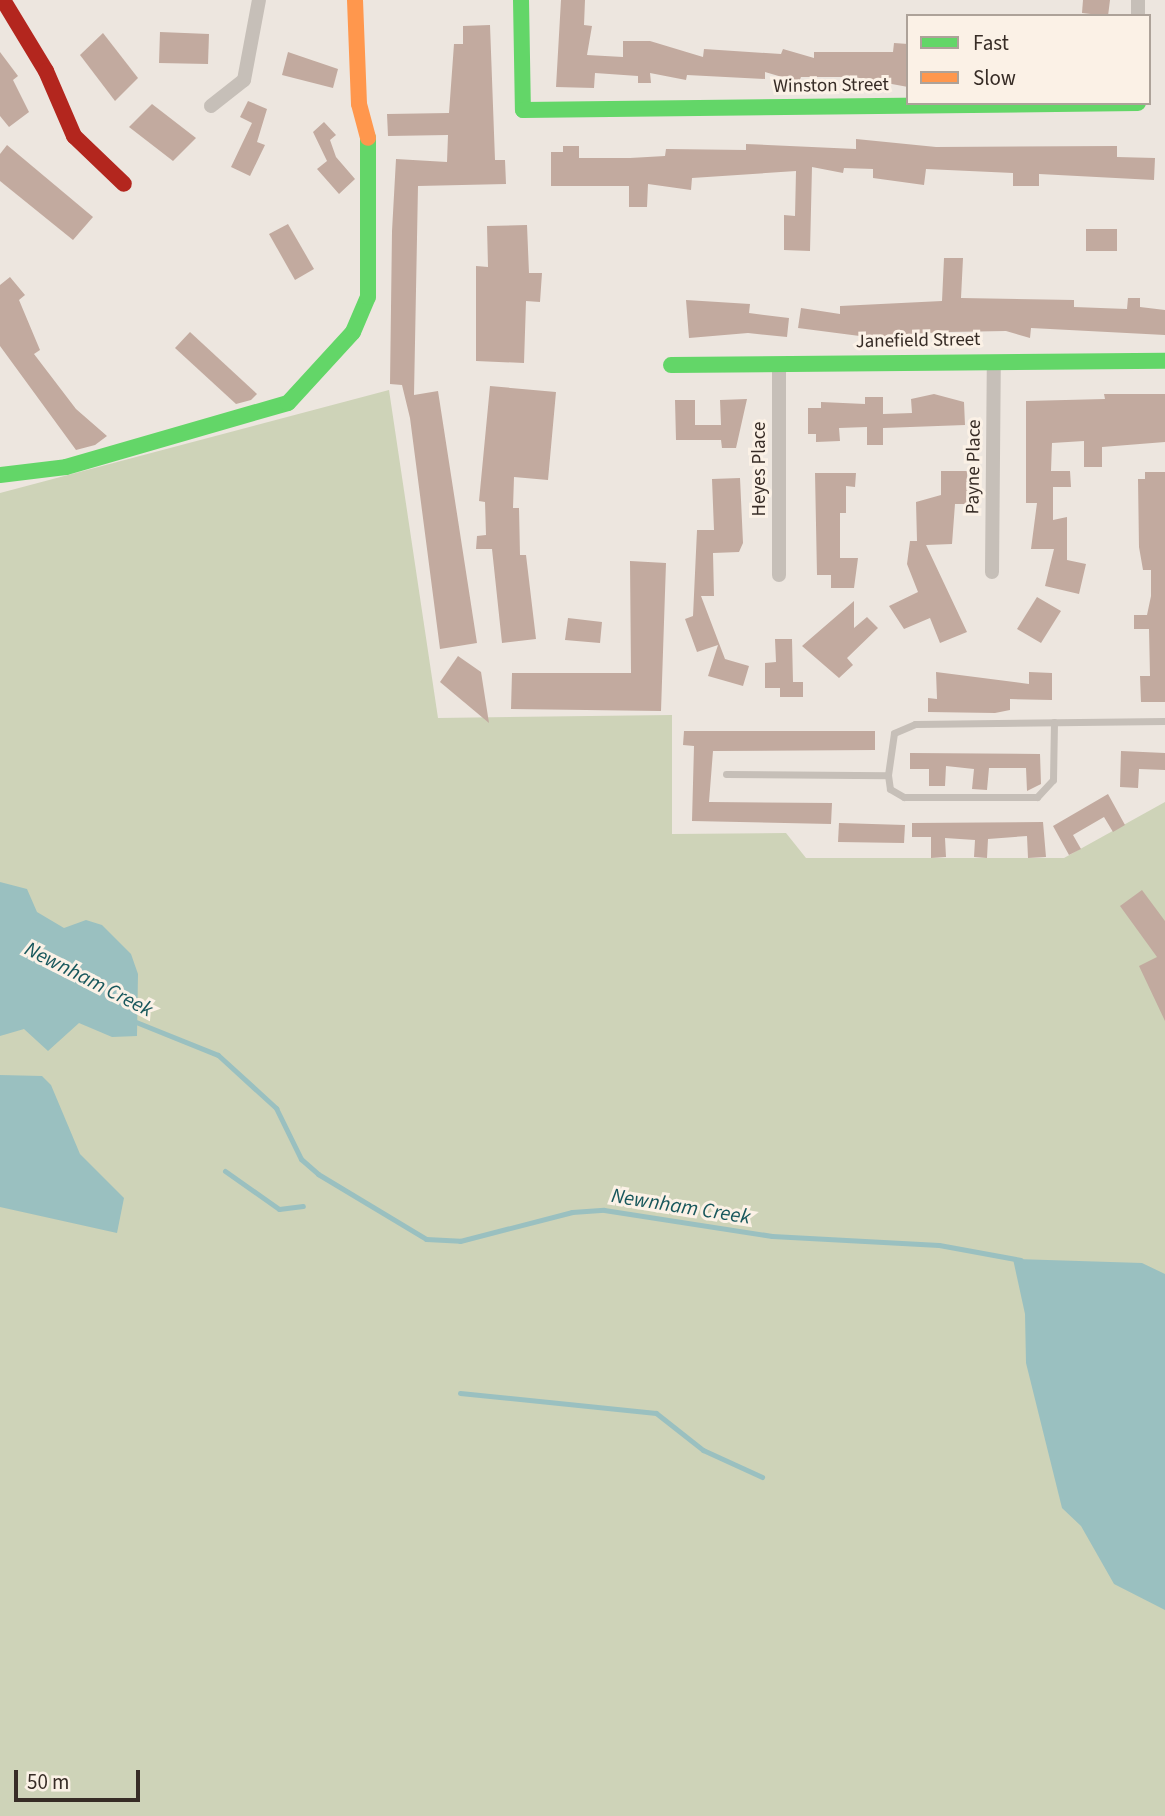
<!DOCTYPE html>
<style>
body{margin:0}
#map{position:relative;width:1165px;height:1816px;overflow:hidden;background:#ede6df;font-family:"Source Sans 3",sans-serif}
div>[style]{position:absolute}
.green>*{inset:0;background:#ced3b8}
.water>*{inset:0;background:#9ac0c0}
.stream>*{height:5px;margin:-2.5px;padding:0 2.5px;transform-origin:2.5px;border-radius:2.5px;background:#9ac0c0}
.building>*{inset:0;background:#c2aa9f}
.lane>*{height:7px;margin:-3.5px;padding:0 3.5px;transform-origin:3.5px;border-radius:3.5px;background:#c6bfb8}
.street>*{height:14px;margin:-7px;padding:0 7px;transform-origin:7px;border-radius:7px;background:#c6bfb8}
.fast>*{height:16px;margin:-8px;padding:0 8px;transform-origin:8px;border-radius:8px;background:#63d668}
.slow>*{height:16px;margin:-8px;padding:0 8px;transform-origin:8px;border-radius:8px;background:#ff974d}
.jam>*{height:16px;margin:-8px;padding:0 8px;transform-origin:8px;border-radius:8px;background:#b3261e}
span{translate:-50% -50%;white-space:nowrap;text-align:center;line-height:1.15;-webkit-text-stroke:6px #fbf1e6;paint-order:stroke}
.street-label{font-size:19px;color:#372c26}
.water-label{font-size:21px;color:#18575c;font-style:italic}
.legend{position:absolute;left:906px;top:14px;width:245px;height:91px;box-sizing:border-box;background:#fbf1e6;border:2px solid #ada299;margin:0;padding:9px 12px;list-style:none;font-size:21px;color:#372c26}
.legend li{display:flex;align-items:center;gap:14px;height:35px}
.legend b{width:35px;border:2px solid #ada299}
.scale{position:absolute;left:14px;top:1770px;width:126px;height:32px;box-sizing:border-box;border:4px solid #372c26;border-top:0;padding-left:9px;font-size:21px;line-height:24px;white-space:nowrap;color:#372c26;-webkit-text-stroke:5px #fbf1e6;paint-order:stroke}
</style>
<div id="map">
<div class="green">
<div style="clip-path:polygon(389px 390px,438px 718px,672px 715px,672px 834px,786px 833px,806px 858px,1064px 858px,1165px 802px,1165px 1816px,0 1816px,0 493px)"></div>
</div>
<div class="water">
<div style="clip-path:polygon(0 882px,27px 889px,37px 912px,64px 928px,86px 920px,102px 925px,131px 954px,138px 974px,137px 1036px,112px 1037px,79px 1023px,48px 1051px,24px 1029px,0 1036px)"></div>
<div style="clip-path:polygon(0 1075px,42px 1076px,51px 1085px,80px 1154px,124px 1198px,117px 1233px,0 1207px)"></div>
<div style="clip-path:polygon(1013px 1259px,1142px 1263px,1165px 1274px,1165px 1610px,1114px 1584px,1081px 1526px,1062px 1508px,1026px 1363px,1025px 1314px)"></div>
</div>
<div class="stream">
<div style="left:136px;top:1022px;width:88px;rotate:21.9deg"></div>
<div style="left:218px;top:1055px;width:79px;rotate:42.4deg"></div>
<div style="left:276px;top:1108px;width:57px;rotate:63.9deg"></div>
<div style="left:301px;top:1159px;width:23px;rotate:41deg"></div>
<div style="left:318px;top:1174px;width:126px;rotate:31deg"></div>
<div style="left:426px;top:1239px;width:34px;rotate:3deg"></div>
<div style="left:460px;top:1241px;width:116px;rotate:-14.5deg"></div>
<div style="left:572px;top:1212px;width:32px;rotate:-4deg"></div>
<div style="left:604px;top:1210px;width:170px;rotate:8.8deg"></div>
<div style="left:772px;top:1236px;width:167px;rotate:3.1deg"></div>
<div style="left:939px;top:1245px;width:83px;rotate:10.4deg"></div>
<div style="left:225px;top:1171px;width:66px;rotate:35.1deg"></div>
<div style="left:279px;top:1209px;width:24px;rotate:-7deg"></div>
<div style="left:460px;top:1393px;width:197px;rotate:5.8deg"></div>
<div style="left:656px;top:1413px;width:60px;rotate:38.2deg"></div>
<div style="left:703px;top:1450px;width:65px;rotate:24.6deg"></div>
</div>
<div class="building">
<div style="clip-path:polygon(561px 0,585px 0,584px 25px,592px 26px,587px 55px,623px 57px,623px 41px,650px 41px,703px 57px,704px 49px,781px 54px,783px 49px,814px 58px,814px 52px,893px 52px,894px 43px,908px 44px,908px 87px,854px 77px,801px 77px,799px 82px,765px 72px,765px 79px,687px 75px,686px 80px,650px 73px,651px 83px,638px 83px,638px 76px,595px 73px,594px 88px,556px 87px)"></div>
<div style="clip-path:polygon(1083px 0,1110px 0,1108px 16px,1082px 13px)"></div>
<div style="clip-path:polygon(490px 25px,495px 160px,505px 160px,506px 184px,418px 186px,414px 395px,438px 391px,477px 643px,440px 649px,410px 418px,402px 385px,390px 384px,392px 231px,396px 159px,447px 162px,448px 135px,388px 136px,387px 114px,449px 113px,454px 44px,463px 44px,463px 26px)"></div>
<div style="clip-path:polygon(160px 32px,209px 34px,208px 64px,159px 63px)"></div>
<div style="clip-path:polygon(103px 33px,138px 78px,115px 101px,80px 55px)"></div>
<div style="clip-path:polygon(0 52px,18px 76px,13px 80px,29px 112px,9px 127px,0 116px)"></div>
<div style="clip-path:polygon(288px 52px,338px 69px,333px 88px,282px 75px)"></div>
<div style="clip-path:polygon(248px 101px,267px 109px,257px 142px,265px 145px,250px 176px,231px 167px,252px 123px,240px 117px)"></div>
<div style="clip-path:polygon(152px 104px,196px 138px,173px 161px,129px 127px)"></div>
<div style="clip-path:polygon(324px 122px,336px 135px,330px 140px,336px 157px,355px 179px,339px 194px,317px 169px,327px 161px,313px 132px)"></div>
<div style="clip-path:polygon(856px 139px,936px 147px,1117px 146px,1117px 157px,1155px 158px,1154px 180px,1039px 174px,1039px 186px,1013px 186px,1013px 173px,926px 169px,924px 185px,873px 178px,873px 169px,844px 168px,843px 173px,812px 167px,810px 251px,784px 250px,784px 215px,795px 216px,796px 171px,692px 178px,691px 190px,648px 184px,647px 207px,629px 207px,629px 186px,551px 186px,551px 152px,563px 152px,563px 146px,579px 146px,579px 158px,630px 158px,665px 156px,666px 149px,746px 150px,746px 144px,856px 149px)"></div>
<div style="clip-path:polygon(7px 145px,93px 217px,73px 240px,0 181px,0 154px)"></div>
<div style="clip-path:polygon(288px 224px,314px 269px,295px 280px,269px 234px)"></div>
<div style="clip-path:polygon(527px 225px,529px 273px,542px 273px,540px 302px,526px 301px,524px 363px,476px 361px,476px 266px,488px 267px,487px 226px)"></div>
<div style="clip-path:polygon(1086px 229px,1117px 229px,1117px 251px,1086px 251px)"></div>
<div style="clip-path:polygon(944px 258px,963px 258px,961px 298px,1074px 300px,1074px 307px,1127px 309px,1128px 298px,1140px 298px,1140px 307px,1165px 310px,1165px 335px,1031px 328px,1030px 338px,1006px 331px,948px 332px,906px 334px,906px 342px,798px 328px,801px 308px,840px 314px,840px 306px,942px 301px)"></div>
<div style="clip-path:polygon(10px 277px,25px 295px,19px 300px,40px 350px,34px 354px,76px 409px,107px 436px,95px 445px,76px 450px,0 346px,0 285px)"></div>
<div style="clip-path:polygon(686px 300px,750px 304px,749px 313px,789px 318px,787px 337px,748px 333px,689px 338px)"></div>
<div style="clip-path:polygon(190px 332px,257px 394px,251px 400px,236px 404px,175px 348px)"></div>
<div style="clip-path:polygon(490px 386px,556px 392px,548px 480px,514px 477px,513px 508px,519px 508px,520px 555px,526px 555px,536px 639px,502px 643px,492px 549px,476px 549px,477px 536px,486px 535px,485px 502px,479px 501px)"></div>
<div style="clip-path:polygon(934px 394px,964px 402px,965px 425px,883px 428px,883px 445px,867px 445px,867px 427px,839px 428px,840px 441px,816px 442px,816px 434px,808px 434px,808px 408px,821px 408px,821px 402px,865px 404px,865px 397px,883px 397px,883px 414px,912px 413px,911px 399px)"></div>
<div style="clip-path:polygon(1104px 394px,1165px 394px,1165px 442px,1102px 447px,1102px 467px,1084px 467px,1084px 441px,1052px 443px,1051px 471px,1070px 471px,1071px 487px,1053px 487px,1053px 520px,1067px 517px,1067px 560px,1086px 564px,1079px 594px,1045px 586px,1054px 549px,1031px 549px,1037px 503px,1026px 503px,1026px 401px,1105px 399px)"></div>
<div style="clip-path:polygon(747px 399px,736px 448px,722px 448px,721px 440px,676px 440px,675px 400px,695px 400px,695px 425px,721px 425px,720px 400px)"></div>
<div style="clip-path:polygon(941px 471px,967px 471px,968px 504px,955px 504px,952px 544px,926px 545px,967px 632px,940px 643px,930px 618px,904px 629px,889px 606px,918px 592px,907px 564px,910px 541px,917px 541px,916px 502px,941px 495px)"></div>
<div style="clip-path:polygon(1145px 472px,1165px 472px,1165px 702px,1141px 702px,1140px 676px,1150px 676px,1149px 629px,1134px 629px,1134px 615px,1147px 615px,1151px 596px,1151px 570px,1143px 570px,1139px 547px,1138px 479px,1145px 479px)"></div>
<div style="clip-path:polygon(815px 473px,856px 473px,855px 487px,846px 486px,846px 513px,840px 513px,840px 558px,858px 558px,854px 588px,831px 588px,831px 575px,817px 575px)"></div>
<div style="clip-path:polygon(740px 478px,743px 543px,739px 552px,713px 553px,714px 596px,701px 596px,725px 659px,749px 666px,743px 686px,708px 676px,718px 645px,697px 652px,685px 619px,693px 616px,697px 530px,714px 530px,712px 479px)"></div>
<div style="clip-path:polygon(630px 561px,666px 563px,661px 711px,511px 709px,512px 673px,631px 673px)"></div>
<div style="clip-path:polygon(1037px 597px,1061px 611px,1041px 643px,1017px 629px)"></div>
<div style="clip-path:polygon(854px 601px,854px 628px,867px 617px,878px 628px,847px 658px,853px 665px,839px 678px,802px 646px)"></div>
<div style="clip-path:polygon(568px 618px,602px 622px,600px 643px,565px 640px)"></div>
<div style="clip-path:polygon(775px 639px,792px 639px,793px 682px,803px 682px,803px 697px,780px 697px,780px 688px,765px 688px,765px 663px,776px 662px)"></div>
<div style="clip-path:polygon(458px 656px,481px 672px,489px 723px,440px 682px)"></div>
<div style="clip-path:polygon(936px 672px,1029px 684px,1029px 672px,1052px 673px,1052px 700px,1010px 699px,1010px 710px,995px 713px,928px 712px,928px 698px,937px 699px)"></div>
<div style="clip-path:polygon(684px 731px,875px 731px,875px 750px,713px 751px,709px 802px,832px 803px,831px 824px,692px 821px,694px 746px,683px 745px)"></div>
<div style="clip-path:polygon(1121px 751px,1165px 753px,1165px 770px,1139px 769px,1138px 788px,1120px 787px)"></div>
<div style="clip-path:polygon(910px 753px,1040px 754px,1041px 784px,1027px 791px,1026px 768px,989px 768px,987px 790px,972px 789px,974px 769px,946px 766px,945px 786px,929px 786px,929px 769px,910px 769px)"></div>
<div style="clip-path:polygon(1108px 794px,1125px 825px,1113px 832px,1104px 817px,1073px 835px,1081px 849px,1069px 855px,1053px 826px)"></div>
<div style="clip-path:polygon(1043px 822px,1046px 857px,1028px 858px,1027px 836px,988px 839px,987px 858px,974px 857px,975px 840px,945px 838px,946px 857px,931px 858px,931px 837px,912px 837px,912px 823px)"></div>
<div style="clip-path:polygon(839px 823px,905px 825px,904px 843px,838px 842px)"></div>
<div style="clip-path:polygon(1142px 890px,1165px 921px,1165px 1021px,1139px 966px,1157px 957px,1120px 906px)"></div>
</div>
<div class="lane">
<div style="left:726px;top:774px;width:162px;rotate:0.4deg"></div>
<div style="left:888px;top:775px;width:42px;rotate:-81.9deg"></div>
<div style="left:894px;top:733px;width:23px;rotate:-23deg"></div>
<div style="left:915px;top:724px;width:250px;rotate:-0.7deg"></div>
<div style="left:888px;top:775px;width:14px;rotate:82deg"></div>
<div style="left:890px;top:789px;width:16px;rotate:30deg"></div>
<div style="left:904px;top:797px;width:133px"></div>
<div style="left:1037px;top:797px;width:23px;rotate:-47deg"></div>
<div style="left:1053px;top:780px;width:58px;rotate:-89deg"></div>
</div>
<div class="street">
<div style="left:1138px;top:0;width:16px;rotate:90deg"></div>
<div style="left:211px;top:106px;width:42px;rotate:-38.2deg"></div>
<div style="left:244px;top:80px;width:81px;rotate:-79.4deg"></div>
<div style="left:992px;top:572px;width:210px;rotate:-89.5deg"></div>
<div style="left:779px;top:575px;width:211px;rotate:-90deg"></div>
</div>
<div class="fast">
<div style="left:521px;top:0;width:110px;rotate:89deg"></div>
<div style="left:523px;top:110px;width:615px;rotate:-0.65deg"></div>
<div style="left:671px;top:365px;width:494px;rotate:-0.5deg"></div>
<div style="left:0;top:475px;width:66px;rotate:-6.9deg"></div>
<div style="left:66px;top:467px;width:231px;rotate:-16.1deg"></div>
<div style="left:288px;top:403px;width:96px;rotate:-47.5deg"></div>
<div style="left:353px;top:332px;width:38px;rotate:-67deg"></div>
<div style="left:368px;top:297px;width:159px;rotate:-90deg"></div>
</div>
<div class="slow">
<div style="left:355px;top:0;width:104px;rotate:87.8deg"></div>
<div style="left:359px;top:104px;width:35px;rotate:75deg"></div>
</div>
<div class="jam">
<div style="left:3px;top:0;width:83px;rotate:58.8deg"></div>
<div style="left:46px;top:71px;width:71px;rotate:66.7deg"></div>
<div style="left:74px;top:136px;width:69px;rotate:43.8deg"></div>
</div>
<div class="street-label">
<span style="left:831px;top:86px;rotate:-1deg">Winston Street</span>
<span style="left:918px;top:341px;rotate:-1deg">Janefield Street</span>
<span style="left:974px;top:467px;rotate:-89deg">Payne Place</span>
<span style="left:760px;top:469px;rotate:-90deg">Heyes Place</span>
</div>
<div class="water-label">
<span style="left:89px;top:979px;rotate:27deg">Newnham Creek</span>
<span style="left:681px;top:1206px;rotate:9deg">Newnham Creek</span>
</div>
<ul class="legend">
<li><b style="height:9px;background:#63d668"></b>Fast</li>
<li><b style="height:9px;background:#ff974d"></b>Slow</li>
</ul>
<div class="scale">50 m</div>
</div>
